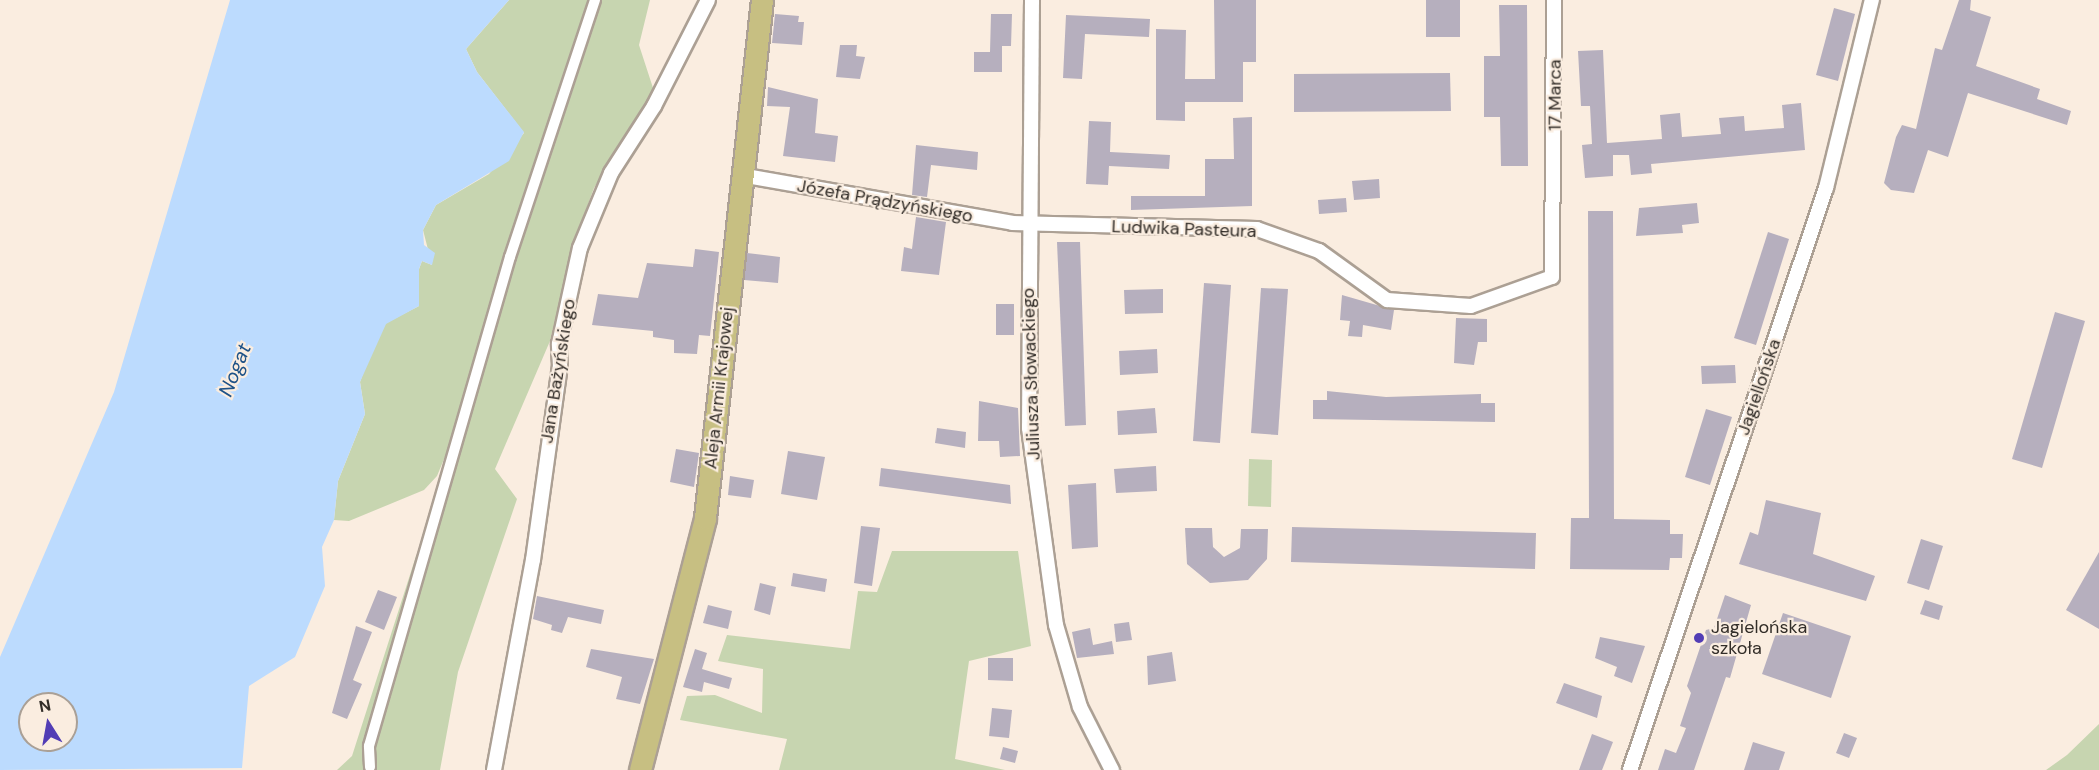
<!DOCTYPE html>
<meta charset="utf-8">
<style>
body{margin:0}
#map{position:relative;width:2099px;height:770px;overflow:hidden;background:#faede0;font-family:"DM Sans",sans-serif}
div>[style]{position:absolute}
.green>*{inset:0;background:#c7d5b0}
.water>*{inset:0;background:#bcdbfe}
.building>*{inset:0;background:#b6afbe}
.roads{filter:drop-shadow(2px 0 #aca094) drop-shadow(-2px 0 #aca094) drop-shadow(0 2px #aca094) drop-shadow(0 -2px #aca094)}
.pedestrian>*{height:10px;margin:-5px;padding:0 5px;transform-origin:5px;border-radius:5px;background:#fff}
.minor>*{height:14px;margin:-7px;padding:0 7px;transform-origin:7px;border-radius:7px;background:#fff}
.primary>*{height:21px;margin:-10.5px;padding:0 10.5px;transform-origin:10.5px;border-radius:10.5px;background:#c7bf82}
.dots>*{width:16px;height:16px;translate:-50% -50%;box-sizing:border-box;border:3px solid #faede0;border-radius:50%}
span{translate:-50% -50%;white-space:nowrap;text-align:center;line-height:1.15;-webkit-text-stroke:4.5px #faede0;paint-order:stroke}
.street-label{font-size:18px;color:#322d28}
.poi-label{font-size:18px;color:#322d28}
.left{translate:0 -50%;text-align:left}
.water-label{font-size:20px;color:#1e5287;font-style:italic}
.north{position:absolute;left:18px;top:692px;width:60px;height:60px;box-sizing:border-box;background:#faede0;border:2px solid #aaa096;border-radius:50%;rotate:349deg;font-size:16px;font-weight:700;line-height:24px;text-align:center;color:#322d28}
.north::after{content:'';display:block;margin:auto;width:21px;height:27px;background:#523db5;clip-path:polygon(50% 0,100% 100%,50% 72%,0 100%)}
</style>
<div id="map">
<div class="green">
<div style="clip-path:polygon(509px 0,591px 0,504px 255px,454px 435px,437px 476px,424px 490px,349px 521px,334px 520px,338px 481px,365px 414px,360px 382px,371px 351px,386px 323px,419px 306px,419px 269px,422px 261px,432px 265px,423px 230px,436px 205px,489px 174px,524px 133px,477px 72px,466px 49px)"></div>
<div style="clip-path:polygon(599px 0,650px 0,639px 45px,654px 91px,594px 188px,572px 248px,550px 341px,495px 469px,517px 499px,458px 672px,440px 770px,337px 770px,352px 756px,416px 556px,453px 478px,513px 258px)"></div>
<div style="clip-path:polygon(1249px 459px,1272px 460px,1271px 507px,1248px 506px)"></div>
<div style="clip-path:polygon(892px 551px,1018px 551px,1031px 646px,969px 661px,955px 759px,1005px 770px,779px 770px,787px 739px,680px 720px,687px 696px,715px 695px,762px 713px,763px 669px,718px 661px,727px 635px,850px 649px,858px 591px,877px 592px)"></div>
<div style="clip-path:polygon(2099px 724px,2099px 770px,2046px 770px,2067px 755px)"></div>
</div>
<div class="water">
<div style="clip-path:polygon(evenodd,230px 0,509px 0,466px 49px,477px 72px,524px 132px,509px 161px,436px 205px,423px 230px,424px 245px,435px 253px,432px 265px,422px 261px,419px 269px,419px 306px,386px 324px,360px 382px,365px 414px,338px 481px,334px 520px,322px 547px,325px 586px,295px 657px,249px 686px,242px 768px,0 770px,0 657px,114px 392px,230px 0,30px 704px,66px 704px,66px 740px,30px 740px,30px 704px)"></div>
</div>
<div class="building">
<div style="clip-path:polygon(1214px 0,1256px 0,1256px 62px,1243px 62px,1243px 102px,1185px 102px,1185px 121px,1156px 120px,1156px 29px,1186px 30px,1185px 79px,1215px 79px)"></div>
<div style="clip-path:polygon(1426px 0,1460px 0,1460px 37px,1426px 37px)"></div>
<div style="clip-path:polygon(1959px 0,1971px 0,1970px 10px,1991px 17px,1976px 66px,2040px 89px,2037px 99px,2071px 111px,2067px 125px,1968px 93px,1948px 157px,1928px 150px,1914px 193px,1891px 190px,1884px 183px,1896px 137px,1902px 125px,1916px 129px,1935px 48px,1942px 50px)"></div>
<div style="clip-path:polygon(1499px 5px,1527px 5px,1528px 166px,1501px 166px,1500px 117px,1484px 117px,1484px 56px,1500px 56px)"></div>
<div style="clip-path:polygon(1834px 8px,1855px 14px,1838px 81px,1816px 75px)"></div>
<div style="clip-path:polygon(775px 14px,799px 16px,798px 22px,804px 22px,802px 45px,772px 43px)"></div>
<div style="clip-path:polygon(991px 14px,1012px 14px,1011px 46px,1002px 46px,1002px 72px,974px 72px,974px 52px,990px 52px)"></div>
<div style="clip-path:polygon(1066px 15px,1150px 19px,1149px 37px,1085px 34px,1082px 79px,1063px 78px)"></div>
<div style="clip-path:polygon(840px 45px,857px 45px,856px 56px,865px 57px,860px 79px,836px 77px)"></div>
<div style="clip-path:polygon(1603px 50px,1607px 143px,1662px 139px,1660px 115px,1680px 113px,1682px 137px,1721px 134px,1719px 118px,1744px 116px,1745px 131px,1784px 128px,1782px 105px,1801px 103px,1805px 150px,1651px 164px,1652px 173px,1631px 175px,1629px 155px,1613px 155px,1613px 176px,1585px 178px,1582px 145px,1592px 144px,1590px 106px,1581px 106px,1578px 51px)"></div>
<div style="clip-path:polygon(1450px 73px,1451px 111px,1294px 112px,1294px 74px)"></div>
<div style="clip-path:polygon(768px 87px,818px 99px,815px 133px,838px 136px,835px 162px,783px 156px,790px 107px,767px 106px)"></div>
<div style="clip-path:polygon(1252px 117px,1252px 206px,1131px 210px,1131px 196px,1205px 196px,1205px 159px,1234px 159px,1233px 118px)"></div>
<div style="clip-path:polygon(1089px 121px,1111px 122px,1110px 152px,1170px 155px,1169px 169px,1109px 166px,1108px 185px,1086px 184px)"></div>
<div style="clip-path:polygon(916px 145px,978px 152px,977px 170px,931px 165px,927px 197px,912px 195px)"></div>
<div style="clip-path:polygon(1379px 179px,1380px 198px,1354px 200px,1352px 181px)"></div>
<div style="clip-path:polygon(1346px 198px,1347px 212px,1319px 214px,1318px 200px)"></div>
<div style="clip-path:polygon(1697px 203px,1699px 223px,1682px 225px,1683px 233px,1636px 236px,1639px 208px)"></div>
<div style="clip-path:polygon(1588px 211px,1613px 211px,1614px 519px,1670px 520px,1670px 534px,1683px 534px,1682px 558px,1670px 558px,1669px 570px,1570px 569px,1571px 518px,1589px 518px)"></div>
<div style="clip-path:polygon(916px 217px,946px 222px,939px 275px,901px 271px,904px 247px,912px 249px)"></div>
<div style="clip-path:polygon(1768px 232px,1789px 239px,1756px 345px,1734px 338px)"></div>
<div style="clip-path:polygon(1057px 242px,1080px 242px,1086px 425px,1065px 426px)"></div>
<div style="clip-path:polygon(695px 249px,719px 252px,710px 336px,699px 335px,697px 354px,674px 353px,674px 340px,653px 337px,653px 331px,592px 325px,598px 294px,638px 298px,647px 263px,693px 267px)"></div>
<div style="clip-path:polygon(747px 253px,780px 257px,778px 283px,744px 280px)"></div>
<div style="clip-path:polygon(1204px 283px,1231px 285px,1220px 443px,1193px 441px)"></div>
<div style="clip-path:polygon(1261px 288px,1288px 289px,1278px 435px,1251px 433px)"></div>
<div style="clip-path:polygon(1163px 289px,1163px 313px,1125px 314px,1124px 290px)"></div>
<div style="clip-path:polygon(1342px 295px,1394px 310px,1391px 330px,1363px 325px,1362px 337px,1348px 336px,1350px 321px,1340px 320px)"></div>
<div style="clip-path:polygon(996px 304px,1014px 304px,1014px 335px,996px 335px)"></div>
<div style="clip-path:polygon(2055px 312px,2085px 321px,2042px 468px,2012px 459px)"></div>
<div style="clip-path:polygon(1456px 318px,1487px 319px,1487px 342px,1478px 342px,1474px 365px,1454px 363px)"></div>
<div style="clip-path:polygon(1157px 349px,1158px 373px,1120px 375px,1119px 351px)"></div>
<div style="clip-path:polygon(1735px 365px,1736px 383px,1702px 384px,1701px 366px)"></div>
<div style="clip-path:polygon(1327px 391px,1386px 397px,1481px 394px,1481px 403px,1495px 403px,1495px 422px,1313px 419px,1313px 400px,1327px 400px)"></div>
<div style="clip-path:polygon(979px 401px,1018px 408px,1020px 456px,1000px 457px,999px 441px,978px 441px)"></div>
<div style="clip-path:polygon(1155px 408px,1157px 433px,1118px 435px,1117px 411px)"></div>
<div style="clip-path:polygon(1706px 409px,1732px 417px,1710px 485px,1685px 477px)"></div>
<div style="clip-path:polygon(937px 428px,966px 432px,965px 448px,935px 443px)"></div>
<div style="clip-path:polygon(676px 449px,699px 453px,694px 487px,670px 482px)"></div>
<div style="clip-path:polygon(788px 451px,825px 457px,817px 500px,781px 494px)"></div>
<div style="clip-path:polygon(1156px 466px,1157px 491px,1116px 493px,1114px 469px)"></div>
<div style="clip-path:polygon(881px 468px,1010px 485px,1011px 504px,879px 486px)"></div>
<div style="clip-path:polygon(730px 476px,754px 480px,751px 498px,728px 495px)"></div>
<div style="clip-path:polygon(1096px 483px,1098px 547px,1072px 549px,1068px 485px)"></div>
<div style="clip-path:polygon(1766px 500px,1821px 513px,1813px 554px,1875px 576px,1866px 601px,1739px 564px,1750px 532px,1758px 535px)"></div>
<div style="clip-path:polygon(861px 526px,880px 528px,872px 586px,854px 583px)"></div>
<div style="clip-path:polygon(1292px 527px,1536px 533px,1535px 569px,1291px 562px)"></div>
<div style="clip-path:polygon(1185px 528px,1212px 528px,1213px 547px,1224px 557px,1240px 548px,1241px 529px,1268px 529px,1267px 559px,1248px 580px,1210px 583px,1187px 564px)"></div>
<div style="clip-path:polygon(1921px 539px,1943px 546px,1929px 590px,1907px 583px)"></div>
<div style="clip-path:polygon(2099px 552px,2099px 629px,2066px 610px)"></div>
<div style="clip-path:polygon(793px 573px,827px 579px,825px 592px,791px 586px)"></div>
<div style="clip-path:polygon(760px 583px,776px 587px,770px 615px,754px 610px)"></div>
<div style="clip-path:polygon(378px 590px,397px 597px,384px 630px,365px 622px)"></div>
<div style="clip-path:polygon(1725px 595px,1751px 605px,1730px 678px,1726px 677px,1694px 770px,1658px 770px,1665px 749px,1676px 753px,1686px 728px,1680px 726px,1691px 693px,1687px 686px,1706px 630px,1714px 628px)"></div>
<div style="clip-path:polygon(537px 596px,604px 610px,601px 624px,568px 617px,562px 633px,551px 630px,552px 625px,533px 619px)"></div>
<div style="clip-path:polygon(1925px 600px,1943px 606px,1939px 620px,1920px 614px)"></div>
<div style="clip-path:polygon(708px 605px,732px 611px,728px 629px,703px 623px)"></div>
<div style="clip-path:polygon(1783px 613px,1851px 636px,1831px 698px,1762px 674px)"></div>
<div style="clip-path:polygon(1129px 622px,1132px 640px,1116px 642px,1114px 624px)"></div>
<div style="clip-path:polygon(356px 626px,372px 632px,353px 680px,362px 684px,347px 719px,332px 713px)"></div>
<div style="clip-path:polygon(1090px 628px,1093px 645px,1112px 641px,1114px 654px,1077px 658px,1072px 632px)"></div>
<div style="clip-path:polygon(1600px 637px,1645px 646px,1632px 683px,1614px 676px,1617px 667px,1595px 658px)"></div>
<div style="clip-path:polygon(591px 649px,654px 659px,640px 704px,616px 699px,622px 677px,586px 667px)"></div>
<div style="clip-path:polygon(695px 649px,707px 653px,702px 669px,732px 678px,729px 689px,704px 682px,702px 692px,683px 687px)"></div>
<div style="clip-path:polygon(1172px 652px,1176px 681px,1148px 685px,1147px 656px)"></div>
<div style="clip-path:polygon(988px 658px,1013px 658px,1013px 681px,988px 680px)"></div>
<div style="clip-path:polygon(1564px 683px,1602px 696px,1597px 718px,1556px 703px)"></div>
<div style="clip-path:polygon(992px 708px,1012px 710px,1009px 738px,989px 736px)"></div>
<div style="clip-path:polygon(1844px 733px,1857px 738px,1849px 758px,1836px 753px)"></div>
<div style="clip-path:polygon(1592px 734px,1613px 742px,1602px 770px,1579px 770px)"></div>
<div style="clip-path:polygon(1753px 742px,1785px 752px,1779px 770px,1744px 770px)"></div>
<div style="clip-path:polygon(1003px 747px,1018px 751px,1015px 763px,1000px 759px)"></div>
</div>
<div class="roads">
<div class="pedestrian">
<div style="left:370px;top:767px;width:21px;rotate:-93deg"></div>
<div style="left:369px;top:746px;width:509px;rotate:-73.92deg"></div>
<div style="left:510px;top:257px;width:271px;rotate:-71.7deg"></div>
</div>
<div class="minor">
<div style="left:1032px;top:0;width:428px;rotate:90.4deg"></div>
<div style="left:1029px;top:428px;width:199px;rotate:82.2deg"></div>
<div style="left:1056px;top:625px;width:85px;rotate:73.7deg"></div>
<div style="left:1080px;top:707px;width:71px;rotate:63.1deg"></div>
<div style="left:741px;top:175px;width:275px;rotate:10deg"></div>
<div style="left:1012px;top:223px;width:245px;rotate:1.4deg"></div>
<div style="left:1257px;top:229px;width:66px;rotate:19.5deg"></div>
<div style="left:1319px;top:251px;width:84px;rotate:35.8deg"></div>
<div style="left:1387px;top:300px;width:84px;rotate:4.1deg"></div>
<div style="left:1471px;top:306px;width:86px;rotate:-19.7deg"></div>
<div style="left:1552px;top:277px;width:277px;rotate:-89.6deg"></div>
<div style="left:494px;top:770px;width:214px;rotate:-79.5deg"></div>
<div style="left:533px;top:560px;width:196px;rotate:-82.1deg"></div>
<div style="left:560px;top:366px;width:22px;rotate:-93deg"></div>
<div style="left:559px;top:344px;width:98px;rotate:-77.7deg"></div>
<div style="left:580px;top:248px;width:81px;rotate:-67.5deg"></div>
<div style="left:611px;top:173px;width:80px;rotate:-57.3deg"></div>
<div style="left:654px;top:106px;width:119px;rotate:-63deg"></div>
<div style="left:1630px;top:770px;width:614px;rotate:-71.39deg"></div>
<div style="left:1826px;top:188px;width:194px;rotate:-76.3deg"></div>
</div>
<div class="primary">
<div style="left:640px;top:770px;width:260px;rotate:-75.5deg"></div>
<div style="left:705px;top:518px;width:521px;rotate:-83.72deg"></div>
</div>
</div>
<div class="dots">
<div style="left:1699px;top:638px;background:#523db5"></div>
</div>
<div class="street-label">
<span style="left:1555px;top:95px;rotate:-90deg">17 Marca</span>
<span style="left:885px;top:201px;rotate:10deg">Józefa Prądzyńskiego</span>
<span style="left:1184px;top:229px;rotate:2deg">Ludwika Pasteura</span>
<span style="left:558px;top:371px;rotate:-81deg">Jana Bażyńskiego</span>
<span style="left:1031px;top:374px;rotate:-92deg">Juliusza Słowackiego</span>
<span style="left:1759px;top:387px;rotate:-71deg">Jagiellońska</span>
<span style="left:719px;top:388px;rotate:-84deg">Aleja Armii Krajowej</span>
</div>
<div class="poi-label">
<span class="left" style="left:1711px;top:638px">Jagielońska<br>szkoła</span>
</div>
<div class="water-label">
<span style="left:235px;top:370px;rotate:-68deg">Nogat</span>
</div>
<div class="north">N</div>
</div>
